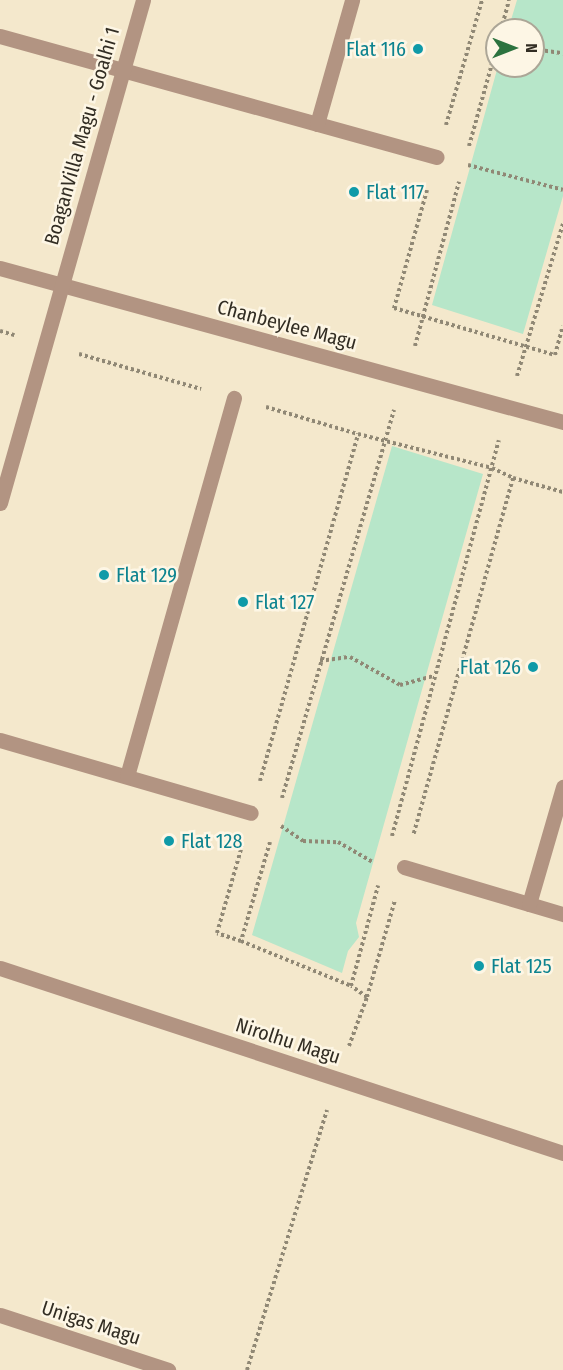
<!DOCTYPE html>
<style>
body{margin:0}
#map{position:relative;width:563px;height:1370px;overflow:hidden;background:#f4e8cc;font-family:"Fira Sans Condensed",sans-serif}
div>[style]{position:absolute}
.green>*{inset:0;background:#b7e6c9}
.path>*{height:4px;margin-top:-2px;transform-origin:0;background:repeating-linear-gradient(90deg,#908875 0 3px,transparent 0 6px)}
.service>*{height:15px;margin:-7.5px;padding:0 7.5px;transform-origin:7.5px;border-radius:7.5px;background:#b29482}
.minor>*{height:15px;margin:-7.5px;padding:0 7.5px;transform-origin:7.5px;border-radius:7.5px;background:#b29482}
.tertiary>*{height:15px;margin:-7.5px;padding:0 7.5px;transform-origin:7.5px;border-radius:7.5px;background:#b29482}
.dots>*{width:16px;height:16px;translate:-50% -50%;box-sizing:border-box;border:3px solid #fdf6e5;border-radius:50%}
span{translate:-50% -50%;white-space:nowrap;text-align:center;line-height:1.15;-webkit-text-stroke:5px #fdf6e5;paint-order:stroke}
.culture-label{font-size:20px;color:#0d838f}
.right{translate:-100% -50%;text-align:right}
.left{translate:0 -50%;text-align:left}
.street-label{font-size:20px;color:#322d23}
.north{position:absolute;left:485px;top:18px;width:60px;height:60px;box-sizing:border-box;background:#fdf6e5;border:2px solid #aca697;border-radius:50%;rotate:90deg;font-size:16px;font-weight:700;line-height:24px;text-align:center;color:#322d23}
.north::after{content:'';display:block;margin:auto;width:21px;height:27px;background:#2c733f;clip-path:polygon(50% 0,100% 100%,50% 72%,0 100%)}
</style>
<div id="map">
<div class="green">
<div style="clip-path:polygon(517px 0,563px 0,563px 196px,523px 334px,432px 305px,498px 66px,533px 66px,533px 30px,508px 30px)"></div>
<div style="clip-path:polygon(392px 446px,483px 474px,356px 923px,359px 937px,348px 951px,342px 973px,252px 935px)"></div>
</div>
<div class="path">
<div style="left:501px;top:30px;width:31px;rotate:-75deg"></div>
<div style="left:533px;top:49px;width:30px;rotate:8deg"></div>
<div style="left:446px;top:125px;width:130px;rotate:-73.9deg"></div>
<div style="left:469px;top:146px;width:104px;rotate:-74.4deg"></div>
<div style="left:468px;top:165px;width:98px;rotate:14.7deg"></div>
<div style="left:427px;top:190px;width:123px;rotate:105.6deg"></div>
<div style="left:394px;top:308px;width:168px;rotate:16.3deg"></div>
<div style="left:555px;top:355px;width:30px;rotate:-75deg"></div>
<div style="left:0;top:331px;width:15px;rotate:16deg"></div>
<div style="left:415px;top:346px;width:170px;rotate:-75deg"></div>
<div style="left:79px;top:354px;width:127px;rotate:16deg"></div>
<div style="left:517px;top:376px;width:159px;rotate:-73.2deg"></div>
<div style="left:266px;top:407px;width:96px;rotate:16.4deg"></div>
<div style="left:513px;top:478px;width:52px;rotate:15.6deg"></div>
<div style="left:320px;top:661px;width:30px;rotate:-8deg"></div>
<div style="left:350px;top:657px;width:57px;rotate:29.2deg"></div>
<div style="left:400px;top:685px;width:35px;rotate:-15deg"></div>
<div style="left:260px;top:781px;width:361px;rotate:-74.2deg"></div>
<div style="left:358px;top:434px;width:138px;rotate:14.2deg"></div>
<div style="left:492px;top:468px;width:23px;rotate:25deg"></div>
<div style="left:513px;top:478px;width:371px;rotate:105.6deg"></div>
<div style="left:282px;top:798px;width:404px;rotate:-73.9deg"></div>
<div style="left:281px;top:826px;width:27px;rotate:34deg"></div>
<div style="left:303px;top:841px;width:35px;rotate:2deg"></div>
<div style="left:338px;top:842px;width:39px;rotate:30deg"></div>
<div style="left:392px;top:836px;width:410px;rotate:-74.9deg"></div>
<div style="left:270px;top:842px;width:103px;rotate:106.3deg"></div>
<div style="left:241px;top:941px;width:119px;rotate:22.2deg"></div>
<div style="left:241px;top:941px;width:25px;rotate:-162deg"></div>
<div style="left:217px;top:933px;width:91px;rotate:-74deg"></div>
<div style="left:367px;top:997px;width:101px;rotate:-73.9deg"></div>
<div style="left:349px;top:1046px;width:52px;rotate:-69.8deg"></div>
<div style="left:367px;top:997px;width:19px;rotate:-145deg"></div>
<div style="left:351px;top:986px;width:104px;rotate:-74.9deg"></div>
<div style="left:247px;top:1370px;width:272px;rotate:-72.9deg"></div>
</div>
<div class="service">
<div style="left:0;top:36px;width:453px;rotate:15.5deg"></div>
<div style="left:317px;top:124px;width:129px;rotate:-74.2deg"></div>
<div style="left:0;top:740px;width:261px;rotate:16.2deg"></div>
<div style="left:127px;top:776px;width:393px;rotate:-74.2deg"></div>
<div style="left:404px;top:867px;width:166px;rotate:16.5deg"></div>
<div style="left:529px;top:904px;width:122px;rotate:-73.8deg"></div>
</div>
<div class="minor">
<div style="left:0;top:268px;width:584px;rotate:15.3deg"></div>
<div style="left:0;top:503px;width:523px;rotate:-74.13deg"></div>
<div style="left:0;top:1315px;width:177px;rotate:18.1deg"></div>
</div>
<div class="tertiary">
<div style="left:0;top:968px;width:593px;rotate:18.19deg"></div>
</div>
<div class="dots">
<div style="left:418px;top:49px;background:#0f9aa8"></div>
<div style="left:354px;top:192px;background:#0f9aa8"></div>
<div style="left:104px;top:575px;background:#0f9aa8"></div>
<div style="left:243px;top:602px;background:#0f9aa8"></div>
<div style="left:533px;top:667px;background:#0f9aa8"></div>
<div style="left:169px;top:841px;background:#0f9aa8"></div>
<div style="left:479px;top:966px;background:#0f9aa8"></div>
</div>
<div class="culture-label">
<span class="right" style="left:406px;top:49px">Flat 116</span>
<span class="left" style="left:366px;top:192px">Flat 117</span>
<span class="left" style="left:116px;top:575px">Flat 129</span>
<span class="left" style="left:255px;top:602px">Flat 127</span>
<span class="right" style="left:521px;top:667px">Flat 126</span>
<span class="left" style="left:181px;top:841px">Flat 128</span>
<span class="left" style="left:491px;top:966px">Flat 125</span>
</div>
<div class="street-label">
<span style="left:82px;top:136px;rotate:-74deg">BoaganVilla Magu - Goalhi 1</span>
<span style="left:287px;top:325px;rotate:15deg">Chanbeylee Magu</span>
<span style="left:288px;top:1041px;rotate:18deg">Nirolhu Magu</span>
<span style="left:91px;top:1323px;rotate:18deg">Unigas Magu</span>
</div>
<div class="north">N</div>
</div>
